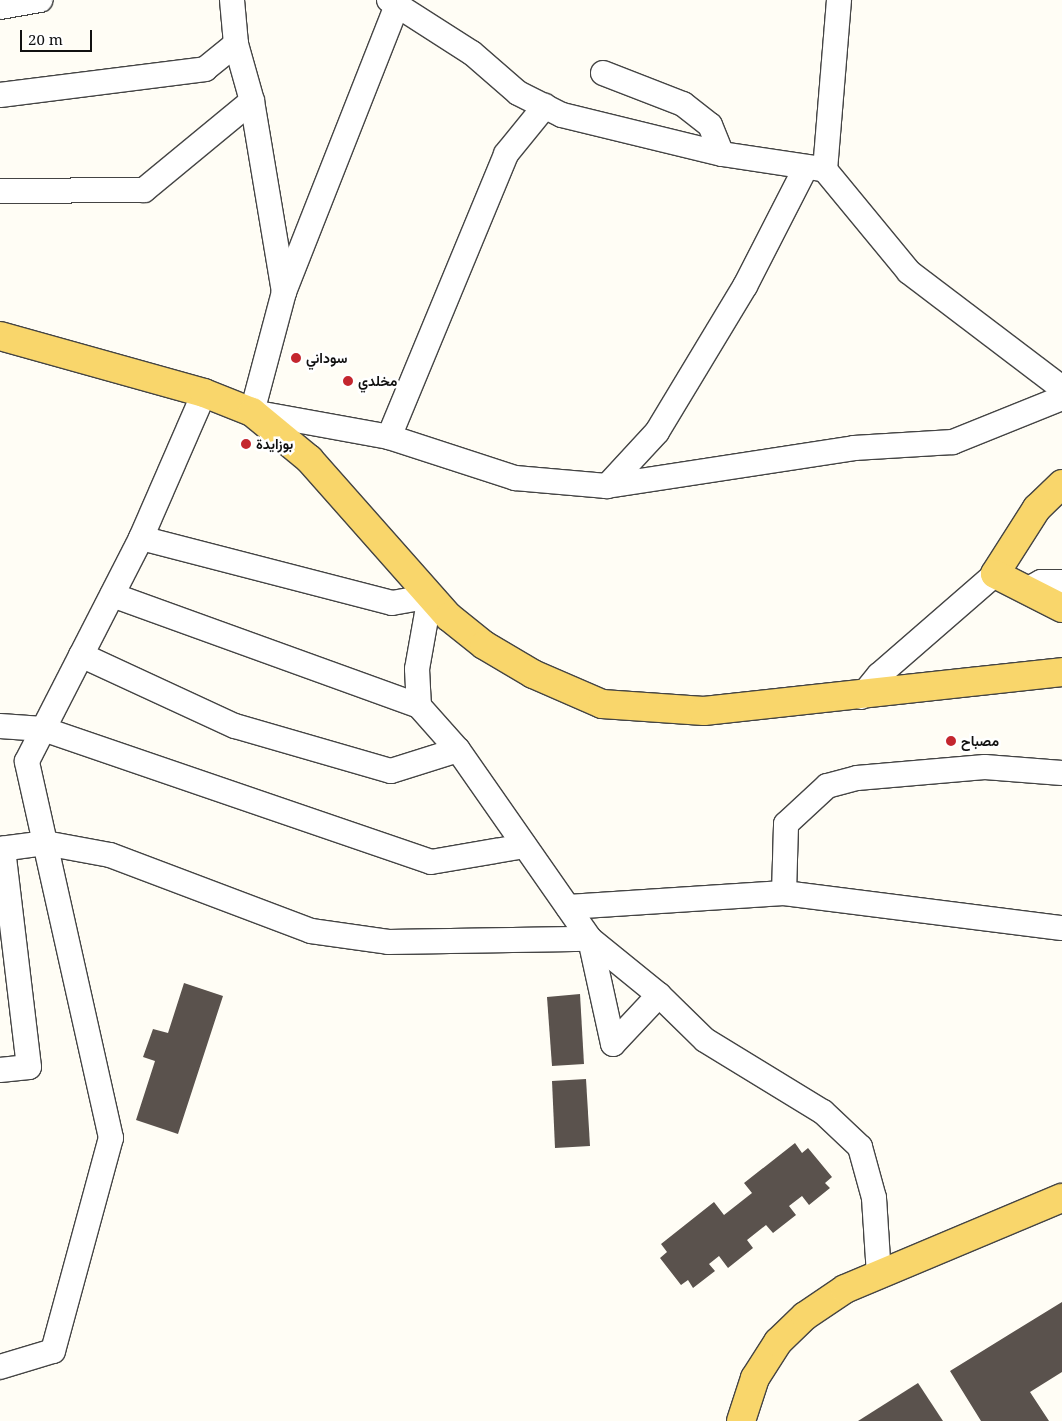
<!DOCTYPE html>
<meta charset="utf-8">
<style>
body{margin:0}
#map{position:relative;width:1062px;height:1421px;overflow:hidden;background:#fffdf5;font-family:"Noto Serif",Vazirmatn,serif}
div>[style]{position:absolute}
.building>*{inset:0;background:#5a524d}
.roads{filter:drop-shadow(1px 0 #444) drop-shadow(-1px 0 #444) drop-shadow(0 1px #444) drop-shadow(0 -1px #444)}
.minor>*{height:24px;margin:-12px;padding:0 12px;transform-origin:12px;border-radius:12px;background:#fff}
.major>*{height:28px;margin:-14px;padding:0 14px;transform-origin:14px;border-radius:14px;background:#f9d66b}
.dots>*{width:14px;height:14px;translate:-50% -50%;box-sizing:border-box;border:2px solid #fff;border-radius:50%}
span{translate:-50% -50%;white-space:nowrap;text-align:center;line-height:1.15;-webkit-text-stroke:5px #fff;paint-order:stroke}
.poi-label{font-size:14px;color:#111;font-weight:700}
.left{translate:0 -50%;text-align:left}
.scale{position:absolute;left:20px;top:30px;width:72px;height:22px;box-sizing:border-box;border:2px solid #111;border-top:0;padding-left:6px;font-size:15px;line-height:18px;white-space:nowrap;color:#111;-webkit-text-stroke:4px #fff;paint-order:stroke}
</style>
<div id="map">
<div class="building">
<div style="clip-path:polygon(184px 983px,223px 996px,178px 1134px,136px 1120px,155px 1061px,143px 1057px,153px 1029px,168px 1033px)"></div>
<div style="clip-path:polygon(580px 994px,584px 1064px,552px 1066px,547px 997px)"></div>
<div style="clip-path:polygon(586px 1079px,590px 1146px,555px 1148px,552px 1081px)"></div>
<div style="clip-path:polygon(795px 1143px,802px 1153px,808px 1148px,832px 1177px,825px 1183px,830px 1188px,809px 1205px,802px 1196px,789px 1206px,796px 1215px,773px 1233px,766px 1225px,747px 1240px,753px 1248px,728px 1268px,719px 1256px,709px 1264px,715px 1271px,693px 1288px,688px 1280px,681px 1285px,660px 1258px,667px 1252px,661px 1244px,714px 1202px,724px 1215px,752px 1193px,744px 1183px)"></div>
<div style="clip-path:polygon(1062px 1302px,1062px 1372px,1030px 1392px,1049px 1421px,981px 1421px,950px 1371px)"></div>
<div style="clip-path:polygon(918px 1383px,943px 1421px,858px 1421px)"></div>
</div>
<div class="roads">
<div class="minor">
<div style="left:232px;top:0;width:44px;rotate:84.8deg"></div>
<div style="left:236px;top:44px;width:59px;rotate:74.3deg"></div>
<div style="left:252px;top:101px;width:194px;rotate:80.5deg"></div>
<div style="left:389px;top:0;width:98px;rotate:32.6deg"></div>
<div style="left:472px;top:53px;width:61px;rotate:41deg"></div>
<div style="left:518px;top:93px;width:49px;rotate:26.6deg"></div>
<div style="left:562px;top:115px;width:165px;rotate:13.7deg"></div>
<div style="left:722px;top:154px;width:100px;rotate:8.6deg"></div>
<div style="left:399px;top:0;width:314px;rotate:111.5deg"></div>
<div style="left:284px;top:292px;width:124px;rotate:104.9deg"></div>
<div style="left:252px;top:412px;width:139px;rotate:10.3deg"></div>
<div style="left:389px;top:437px;width:133px;rotate:18deg"></div>
<div style="left:515px;top:478px;width:92px;rotate:5deg"></div>
<div style="left:839px;top:0;width:171px;rotate:94.7deg"></div>
<div style="left:825px;top:170px;width:132px;rotate:50.5deg"></div>
<div style="left:909px;top:272px;width:192px;rotate:37.2deg"></div>
<div style="left:0;top:7px;width:41px;rotate:-9.9deg"></div>
<div style="left:603px;top:73px;width:86px;rotate:21.2deg"></div>
<div style="left:683px;top:104px;width:34px;rotate:38deg"></div>
<div style="left:710px;top:125px;width:31px;rotate:68deg"></div>
<div style="left:0;top:95px;width:207px;rotate:-7.2deg"></div>
<div style="left:205px;top:69px;width:40px;rotate:-39deg"></div>
<div style="left:806px;top:167px;width:134px;rotate:117.1deg"></div>
<div style="left:745px;top:286px;width:170px;rotate:121.1deg"></div>
<div style="left:657px;top:432px;width:74px;rotate:132.8deg"></div>
<div style="left:607px;top:486px;width:250px;rotate:-8.7deg"></div>
<div style="left:854px;top:448px;width:99px;rotate:-3.5deg"></div>
<div style="left:953px;top:442px;width:118px;rotate:-22deg"></div>
<div style="left:0;top:191px;width:144px;rotate:-0.4deg"></div>
<div style="left:144px;top:190px;width:140px;rotate:-39.5deg"></div>
<div style="left:389px;top:437px;width:306px;rotate:-67.5deg"></div>
<div style="left:506px;top:154px;width:62px;rotate:-50.9deg"></div>
<div style="left:141px;top:538px;width:259px;rotate:14.5deg"></div>
<div style="left:392px;top:603px;width:39px;rotate:-10deg"></div>
<div style="left:430px;top:596px;width:74px;rotate:100.1deg"></div>
<div style="left:417px;top:669px;width:37px;rotate:87deg"></div>
<div style="left:1026px;top:590px;width:17px;rotate:-28deg"></div>
<div style="left:1041px;top:582px;width:21px"></div>
<div style="left:81px;top:655px;width:170px;rotate:24.8deg"></div>
<div style="left:235px;top:726px;width:162px;rotate:16.1deg"></div>
<div style="left:391px;top:771px;width:70px;rotate:-17.4deg"></div>
<div style="left:861px;top:697px;width:28px;rotate:-51deg"></div>
<div style="left:879px;top:675px;width:154px;rotate:-41deg"></div>
<div style="left:0;top:726px;width:43px;rotate:4deg"></div>
<div style="left:43px;top:729px;width:410px;rotate:18.9deg"></div>
<div style="left:431px;top:862px;width:95px;rotate:-9.7deg"></div>
<div style="left:0;top:849px;width:45px;rotate:-7.6deg"></div>
<div style="left:45px;top:843px;width:66px;rotate:10.5deg"></div>
<div style="left:110px;top:855px;width:215px;rotate:20.7deg"></div>
<div style="left:311px;top:931px;width:78px;rotate:8.1deg"></div>
<div style="left:388px;top:942px;width:202px;rotate:-0.9deg"></div>
<div style="left:590px;top:939px;width:231px;rotate:-124.9deg"></div>
<div style="left:458px;top:750px;width:59px;rotate:-131.6deg"></div>
<div style="left:419px;top:706px;width:326px;rotate:-160.1deg"></div>
<div style="left:784px;top:893px;width:69px;rotate:-88.3deg"></div>
<div style="left:786px;top:824px;width:56px;rotate:-42.8deg"></div>
<div style="left:827px;top:786px;width:31px;rotate:-15deg"></div>
<div style="left:857px;top:778px;width:128px;rotate:-4.9deg"></div>
<div style="left:985px;top:767px;width:77px;rotate:4.5deg"></div>
<div style="left:568px;top:907px;width:216px;rotate:-3.7deg"></div>
<div style="left:784px;top:893px;width:280px;rotate:7.2deg"></div>
<div style="left:590px;top:939px;width:89px;rotate:39.1deg"></div>
<div style="left:659px;top:995px;width:67px;rotate:133.2deg"></div>
<div style="left:613px;top:1044px;width:107px;rotate:-102.4deg"></div>
<div style="left:659px;top:995px;width:64px;rotate:44.4deg"></div>
<div style="left:705px;top:1040px;width:138px;rotate:31.4deg"></div>
<div style="left:823px;top:1112px;width:51px;rotate:43.4deg"></div>
<div style="left:860px;top:1147px;width:53px;rotate:74.6deg"></div>
<div style="left:874px;top:1198px;width:78px;rotate:86.3deg"></div>
<div style="left:0;top:1070px;width:29px;rotate:-6deg"></div>
<div style="left:29px;top:1067px;width:220px;rotate:-96.8deg"></div>
<div style="left:0;top:1367px;width:55px;rotate:-16.8deg"></div>
<div style="left:53px;top:1351px;width:221px;rotate:-74.8deg"></div>
<div style="left:111px;top:1138px;width:386px;rotate:-102.6deg"></div>
<div style="left:27px;top:761px;width:250px;rotate:-62.9deg"></div>
<div style="left:141px;top:538px;width:158px;rotate:-66.5deg"></div>
</div>
<div class="major">
<div style="left:0;top:336px;width:212px;rotate:15.6deg"></div>
<div style="left:204px;top:393px;width:52px;rotate:21.6deg"></div>
<div style="left:252px;top:412px;width:74px;rotate:39.5deg"></div>
<div style="left:309px;top:459px;width:211px;rotate:48.5deg"></div>
<div style="left:449px;top:617px;width:45px;rotate:38.7deg"></div>
<div style="left:484px;top:645px;width:57px;rotate:30.6deg"></div>
<div style="left:533px;top:674px;width:75px;rotate:23.5deg"></div>
<div style="left:602px;top:704px;width:102px;rotate:3.9deg"></div>
<div style="left:704px;top:711px;width:360px;rotate:-6.2deg"></div>
<div style="left:1062px;top:484px;width:35px;rotate:136deg"></div>
<div style="left:1037px;top:508px;width:78px;rotate:122.5deg"></div>
<div style="left:995px;top:574px;width:75px;rotate:26.9deg"></div>
<div style="left:741px;top:1421px;width:45px;rotate:-72deg"></div>
<div style="left:755px;top:1378px;width:43px;rotate:-57.4deg"></div>
<div style="left:778px;top:1342px;width:37px;rotate:-44deg"></div>
<div style="left:805px;top:1316px;width:48px;rotate:-34deg"></div>
<div style="left:845px;top:1289px;width:235px;rotate:-22.8deg"></div>
</div>
</div>
<div class="dots">
<div style="left:296px;top:358px;background:#c4262e"></div>
<div style="left:348px;top:381px;background:#c4262e"></div>
<div style="left:246px;top:444px;background:#c4262e"></div>
<div style="left:951px;top:741px;background:#c4262e"></div>
</div>
<div class="poi-label">
<span class="left" style="left:306px;top:358px">سوداني</span>
<span class="left" style="left:358px;top:381px">مخلدي</span>
<span class="left" style="left:256px;top:444px">بوزايدة</span>
<span class="left" style="left:961px;top:741px">مصباح</span>
</div>
<div class="scale">20 m</div>
</div>
